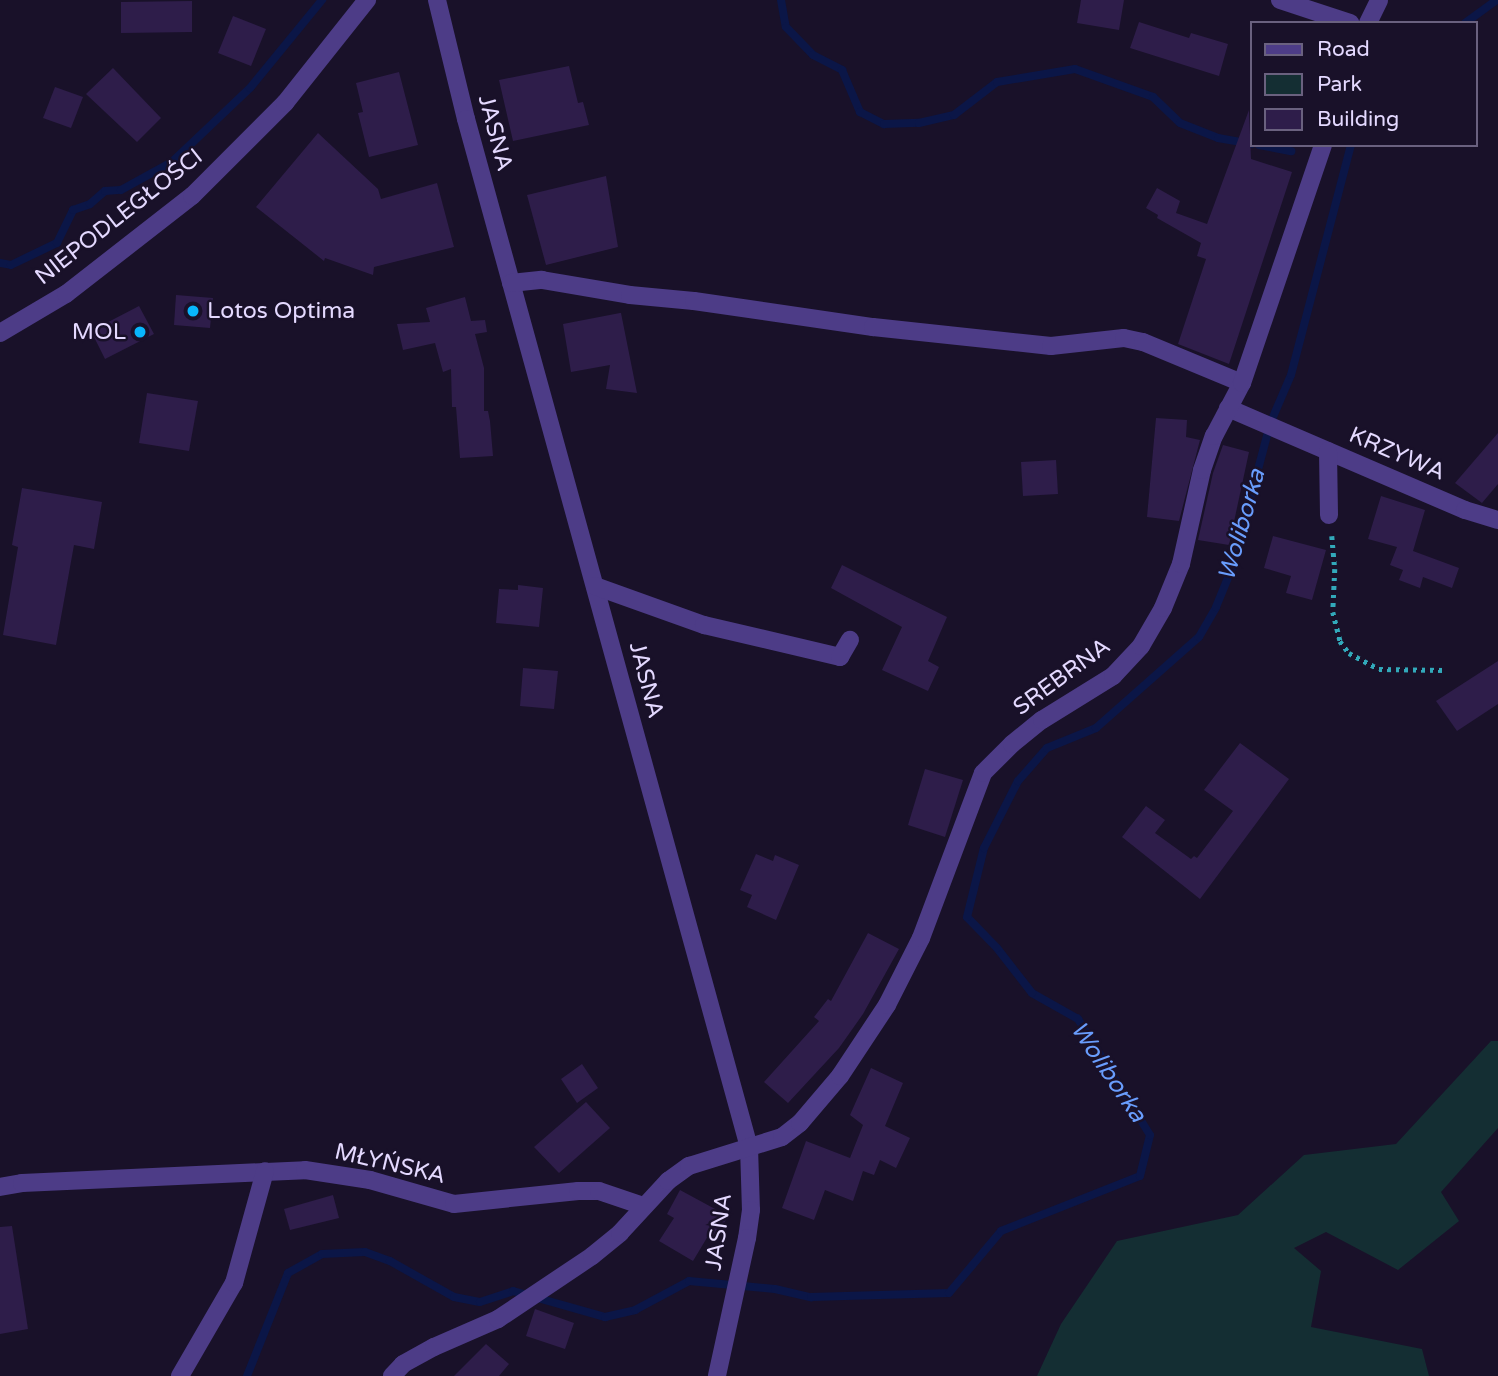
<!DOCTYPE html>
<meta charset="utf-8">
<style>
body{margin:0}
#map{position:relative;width:1498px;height:1376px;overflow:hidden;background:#191129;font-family:"Varela Round",sans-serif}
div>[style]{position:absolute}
.green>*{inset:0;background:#142e33}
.stream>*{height:8px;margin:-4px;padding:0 4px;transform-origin:4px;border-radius:4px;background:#0b1647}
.building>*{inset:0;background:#2e1d4a}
.path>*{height:4.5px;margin-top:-2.25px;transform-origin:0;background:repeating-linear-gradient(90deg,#32a9ba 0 3.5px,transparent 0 8.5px)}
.minor>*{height:18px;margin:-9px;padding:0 9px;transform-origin:9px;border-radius:9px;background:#4d3c87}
.dots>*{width:19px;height:19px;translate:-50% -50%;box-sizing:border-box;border:4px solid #191129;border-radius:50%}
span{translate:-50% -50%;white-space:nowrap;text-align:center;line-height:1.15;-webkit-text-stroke:5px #191129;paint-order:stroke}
.street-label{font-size:23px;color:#e4d9ff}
.poi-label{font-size:23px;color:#e4d9ff}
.left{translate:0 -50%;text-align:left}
.right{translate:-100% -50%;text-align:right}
.water-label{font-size:24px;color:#699dfd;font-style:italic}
.legend{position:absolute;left:1250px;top:21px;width:228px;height:126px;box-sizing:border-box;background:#191129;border:2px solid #6a617f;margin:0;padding:9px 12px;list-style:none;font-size:21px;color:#e4d9ff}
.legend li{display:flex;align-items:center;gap:14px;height:35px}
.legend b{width:35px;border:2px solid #6a617f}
</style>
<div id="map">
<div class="green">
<div style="clip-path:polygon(1491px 1041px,1498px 1041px,1498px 1128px,1441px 1192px,1459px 1221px,1398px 1270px,1326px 1232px,1294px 1248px,1321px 1271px,1311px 1327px,1422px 1349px,1429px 1376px,1037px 1376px,1061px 1324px,1117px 1241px,1238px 1215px,1304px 1155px,1396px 1144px)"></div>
</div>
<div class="stream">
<div style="left:781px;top:0;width:27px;rotate:80deg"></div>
<div style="left:786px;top:27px;width:39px;rotate:46deg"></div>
<div style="left:813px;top:55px;width:33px;rotate:27deg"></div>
<div style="left:842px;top:70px;width:46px;rotate:66.8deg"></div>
<div style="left:860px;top:112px;width:27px;rotate:27deg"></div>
<div style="left:884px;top:124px;width:35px;rotate:-2deg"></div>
<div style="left:919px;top:123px;width:36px;rotate:-13deg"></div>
<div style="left:954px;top:115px;width:54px;rotate:-37.5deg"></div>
<div style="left:997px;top:82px;width:79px;rotate:-9.5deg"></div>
<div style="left:1075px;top:69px;width:83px;rotate:19.7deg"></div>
<div style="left:1153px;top:97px;width:37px;rotate:44deg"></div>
<div style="left:1180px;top:123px;width:41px;rotate:21.5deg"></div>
<div style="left:1218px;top:138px;width:34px;rotate:10deg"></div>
<div style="left:1465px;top:23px;width:39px;rotate:-36deg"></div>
<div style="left:1259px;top:145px;width:33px;rotate:11deg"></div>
<div style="left:0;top:263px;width:11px;rotate:10deg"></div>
<div style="left:11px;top:265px;width:51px;rotate:-25.6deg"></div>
<div style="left:57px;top:243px;width:37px;rotate:-64deg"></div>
<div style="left:73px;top:210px;width:18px;rotate:-19deg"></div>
<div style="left:90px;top:204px;width:20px;rotate:-41deg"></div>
<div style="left:105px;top:191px;width:16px;rotate:-4deg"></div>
<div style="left:121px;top:190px;width:58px;rotate:-28.8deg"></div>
<div style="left:172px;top:162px;width:108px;rotate:-43.5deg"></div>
<div style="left:250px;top:88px;width:114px;rotate:-50.7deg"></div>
<div style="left:247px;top:1376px;width:111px;rotate:-68.3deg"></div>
<div style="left:288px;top:1273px;width:39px;rotate:-29deg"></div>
<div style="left:322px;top:1254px;width:43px;rotate:-2.7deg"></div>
<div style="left:365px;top:1252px;width:27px;rotate:20deg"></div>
<div style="left:390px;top:1261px;width:73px;rotate:29.4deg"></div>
<div style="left:454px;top:1297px;width:26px;rotate:11deg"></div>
<div style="left:480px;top:1302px;width:35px;rotate:-18deg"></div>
<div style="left:513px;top:1291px;width:96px;rotate:15.8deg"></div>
<div style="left:605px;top:1317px;width:31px;rotate:-13deg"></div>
<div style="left:635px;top:1310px;width:61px;rotate:-28.2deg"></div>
<div style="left:689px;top:1281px;width:86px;rotate:5.3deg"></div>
<div style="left:775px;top:1289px;width:37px;rotate:13deg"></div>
<div style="left:811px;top:1297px;width:138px;rotate:-1.7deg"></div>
<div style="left:949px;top:1293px;width:81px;rotate:-50deg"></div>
<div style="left:1001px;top:1231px;width:149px;rotate:-21.6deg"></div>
<div style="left:1140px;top:1176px;width:42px;rotate:-76.3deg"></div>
<div style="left:1150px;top:1135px;width:137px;rotate:-121.8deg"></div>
<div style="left:1078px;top:1019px;width:53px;rotate:-150.5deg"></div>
<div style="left:1032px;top:993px;width:57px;rotate:-127.9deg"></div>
<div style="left:997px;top:948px;width:43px;rotate:-134.1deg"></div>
<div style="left:967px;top:917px;width:71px;rotate:-76.2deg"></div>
<div style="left:984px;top:848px;width:75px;rotate:-63.1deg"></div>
<div style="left:1018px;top:781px;width:44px;rotate:-48.7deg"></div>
<div style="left:1047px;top:748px;width:53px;rotate:-22.2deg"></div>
<div style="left:1096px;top:728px;width:137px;rotate:-41.5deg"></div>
<div style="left:1199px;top:637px;width:34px;rotate:-60deg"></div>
<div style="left:1216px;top:607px;width:42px;rotate:-67.7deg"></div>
<div style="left:1232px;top:568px;width:149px;rotate:-75.2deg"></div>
<div style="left:1270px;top:424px;width:53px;rotate:-66.8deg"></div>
<div style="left:1291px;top:375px;width:238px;rotate:-75.4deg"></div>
</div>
<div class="building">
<div style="clip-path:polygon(1081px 0,1124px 0,1119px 30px,1077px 23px)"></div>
<div style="clip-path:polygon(192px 1px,192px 32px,121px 33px,121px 2px)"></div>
<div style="clip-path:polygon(233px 16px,266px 29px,251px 66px,218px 53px)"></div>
<div style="clip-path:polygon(1139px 22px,1189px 38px,1191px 33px,1228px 44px,1219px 76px,1130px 48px)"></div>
<div style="clip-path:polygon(569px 66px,578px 103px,583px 102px,589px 125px,513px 141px,499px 80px)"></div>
<div style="clip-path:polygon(113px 68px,161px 118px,137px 142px,86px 94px)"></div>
<div style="clip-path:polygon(399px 72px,418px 145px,369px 157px,358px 113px,363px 112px,356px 83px)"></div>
<div style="clip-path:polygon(55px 87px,83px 97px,71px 128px,43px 118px)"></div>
<div style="clip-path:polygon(1249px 110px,1251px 159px,1292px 172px,1229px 364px,1178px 344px,1206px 259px,1197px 256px,1201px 243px,1157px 218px,1158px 215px,1146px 208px,1157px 188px,1180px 201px,1176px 213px,1207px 224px)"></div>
<div style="clip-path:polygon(318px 133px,378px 189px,381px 199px,437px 183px,454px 247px,374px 267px,373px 275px,325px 258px,324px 261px,256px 207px)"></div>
<div style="clip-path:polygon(606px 176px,618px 247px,546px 265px,527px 195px)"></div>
<div style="clip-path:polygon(176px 295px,213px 298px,210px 328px,174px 325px)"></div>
<div style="clip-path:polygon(465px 297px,471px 321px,485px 320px,487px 332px,475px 334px,484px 368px,484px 411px,488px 411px,490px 421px,493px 456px,460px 458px,456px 407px,452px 407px,451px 369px,443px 372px,435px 343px,403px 350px,397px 324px,430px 322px,426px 308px)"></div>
<div style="clip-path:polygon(139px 306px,154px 334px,105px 359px,91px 331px)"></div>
<div style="clip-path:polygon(620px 313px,621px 313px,637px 393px,606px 389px,610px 365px,571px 372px,563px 324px)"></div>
<div style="clip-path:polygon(147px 393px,198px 401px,189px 451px,139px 443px)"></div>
<div style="clip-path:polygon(1156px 418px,1187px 420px,1186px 437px,1200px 440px,1179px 521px,1147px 517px)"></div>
<div style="clip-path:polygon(1498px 433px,1498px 484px,1482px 503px,1455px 483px)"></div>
<div style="clip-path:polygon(1223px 445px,1249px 452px,1229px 545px,1198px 540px,1213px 473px)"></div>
<div style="clip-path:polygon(1056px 460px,1058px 494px,1023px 496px,1021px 462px)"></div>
<div style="clip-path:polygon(22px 488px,102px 502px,94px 549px,74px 545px,56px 645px,3px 635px,18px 547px,12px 545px)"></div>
<div style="clip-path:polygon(1381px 496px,1425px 510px,1413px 551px,1459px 568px,1452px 588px,1423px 577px,1420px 588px,1399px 580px,1403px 570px,1390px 565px,1397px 547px,1368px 539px)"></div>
<div style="clip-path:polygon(1273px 536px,1326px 550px,1312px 600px,1286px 593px,1291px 576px,1264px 568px)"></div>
<div style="clip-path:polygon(842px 565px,947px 617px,928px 661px,939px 667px,928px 691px,882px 670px,902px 627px,831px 588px)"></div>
<div style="clip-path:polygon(518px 585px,543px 588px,539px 627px,496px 623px,499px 589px,518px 590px)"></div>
<div style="clip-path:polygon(1498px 661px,1498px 704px,1457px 731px,1436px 701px)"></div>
<div style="clip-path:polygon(523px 668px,558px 671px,554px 709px,520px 706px)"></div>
<div style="clip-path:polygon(1240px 743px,1289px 779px,1200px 899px,1122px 837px,1146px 806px,1165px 820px,1155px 833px,1191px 859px,1194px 856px,1197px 858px,1233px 811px,1204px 790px)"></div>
<div style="clip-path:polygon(925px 769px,963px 780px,945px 837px,908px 825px)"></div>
<div style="clip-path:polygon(756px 854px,773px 861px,775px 855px,799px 865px,776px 920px,747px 907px,752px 895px,740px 890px)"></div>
<div style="clip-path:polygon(868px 933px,899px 949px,863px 1014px,839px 1048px,788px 1103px,764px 1082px,819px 1021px,814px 1017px,828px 999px,831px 1001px)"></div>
<div style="clip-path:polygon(582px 1064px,598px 1088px,577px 1103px,561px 1079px)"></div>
<div style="clip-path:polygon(871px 1068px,903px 1083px,885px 1126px,910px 1138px,896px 1168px,880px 1160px,874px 1175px,863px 1171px,853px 1201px,825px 1190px,814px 1220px,782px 1208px,806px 1141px,850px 1158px,863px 1125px,850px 1115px)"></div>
<div style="clip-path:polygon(586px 1102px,610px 1128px,559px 1173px,534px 1147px)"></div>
<div style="clip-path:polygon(680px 1190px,728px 1216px,714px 1241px,708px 1236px,693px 1261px,659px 1241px,674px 1218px,667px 1214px)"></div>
<div style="clip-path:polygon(333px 1195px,339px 1218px,290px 1230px,284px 1209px)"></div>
<div style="clip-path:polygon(12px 1226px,28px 1329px,0 1334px,0 1227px)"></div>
<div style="clip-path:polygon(535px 1309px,574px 1323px,565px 1349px,526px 1336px)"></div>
<div style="clip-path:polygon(486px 1344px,509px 1364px,499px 1376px,454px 1376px)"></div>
</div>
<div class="path">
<div style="left:1332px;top:536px;width:33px;rotate:85deg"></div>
<div style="left:1335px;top:569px;width:43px;rotate:92.7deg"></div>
<div style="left:1333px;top:612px;width:30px;rotate:76deg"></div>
<div style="left:1340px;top:641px;width:15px;rotate:53deg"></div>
<div style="left:1349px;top:653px;width:34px;rotate:28deg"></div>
<div style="left:1379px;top:669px;width:65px;rotate:0.9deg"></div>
</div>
<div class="minor">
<div style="left:437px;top:0;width:122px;rotate:76.3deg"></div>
<div style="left:466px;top:119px;width:1066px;rotate:74.61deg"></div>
<div style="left:749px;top:1147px;width:63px;rotate:88.2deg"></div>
<div style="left:751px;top:1210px;width:28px;rotate:98deg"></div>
<div style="left:747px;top:1238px;width:141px;rotate:102.3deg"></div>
<div style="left:1280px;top:0;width:74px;rotate:18.2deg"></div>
<div style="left:1368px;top:23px;width:25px;rotate:-64deg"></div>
<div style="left:511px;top:283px;width:31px;rotate:-6deg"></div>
<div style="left:542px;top:280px;width:89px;rotate:9.7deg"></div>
<div style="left:630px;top:295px;width:64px;rotate:5.4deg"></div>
<div style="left:694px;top:301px;width:181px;rotate:8.3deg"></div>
<div style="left:873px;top:327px;width:179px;rotate:6.1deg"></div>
<div style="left:1051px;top:346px;width:73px;rotate:-6.3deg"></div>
<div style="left:1124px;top:338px;width:19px;rotate:12deg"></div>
<div style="left:1143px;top:342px;width:107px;rotate:22.5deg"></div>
<div style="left:0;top:333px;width:77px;rotate:-30.6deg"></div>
<div style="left:66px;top:294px;width:160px;rotate:-37.9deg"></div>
<div style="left:192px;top:196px;width:132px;rotate:-45deg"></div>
<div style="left:285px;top:103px;width:132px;rotate:-51.5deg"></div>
<div style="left:1228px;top:408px;width:258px;rotate:23.3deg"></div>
<div style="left:1465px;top:510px;width:34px;rotate:17deg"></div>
<div style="left:1328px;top:451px;width:64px;rotate:89.1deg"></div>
<div style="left:595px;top:586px;width:116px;rotate:19.7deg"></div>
<div style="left:704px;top:625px;width:140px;rotate:13.2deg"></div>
<div style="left:840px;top:657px;width:20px;rotate:-60deg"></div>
<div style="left:0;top:1187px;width:22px;rotate:-10deg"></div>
<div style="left:22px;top:1183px;width:283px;rotate:-2.6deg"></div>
<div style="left:305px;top:1170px;width:66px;rotate:8.7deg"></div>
<div style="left:370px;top:1180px;width:87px;rotate:15.9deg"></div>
<div style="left:454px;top:1204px;width:125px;rotate:-6deg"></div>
<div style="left:578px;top:1191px;width:21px"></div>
<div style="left:599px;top:1191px;width:46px;rotate:18.8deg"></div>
<div style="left:180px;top:1376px;width:108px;rotate:-59.9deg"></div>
<div style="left:234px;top:1283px;width:116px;rotate:-74.5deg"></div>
<div style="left:392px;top:1376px;width:16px;rotate:-47deg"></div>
<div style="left:403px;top:1364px;width:35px;rotate:-29deg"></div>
<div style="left:434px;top:1347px;width:70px;rotate:-23.6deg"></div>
<div style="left:498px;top:1319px;width:113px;rotate:-33.8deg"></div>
<div style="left:592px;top:1256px;width:36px;rotate:-39deg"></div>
<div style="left:620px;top:1233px;width:71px;rotate:-47.3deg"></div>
<div style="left:668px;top:1181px;width:26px;rotate:-36deg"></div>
<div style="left:689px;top:1166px;width:97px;rotate:-17.3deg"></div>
<div style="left:782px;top:1137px;width:23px;rotate:-38deg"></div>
<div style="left:800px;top:1123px;width:62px;rotate:-49.6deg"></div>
<div style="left:840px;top:1076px;width:85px;rotate:-56.5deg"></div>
<div style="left:887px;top:1005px;width:75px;rotate:-63.1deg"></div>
<div style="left:921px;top:938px;width:176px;rotate:-69.4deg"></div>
<div style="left:983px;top:773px;width:41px;rotate:-45deg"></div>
<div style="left:1012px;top:744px;width:38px;rotate:-39deg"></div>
<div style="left:1042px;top:720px;width:84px;rotate:-31.8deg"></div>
<div style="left:1113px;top:676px;width:41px;rotate:-47deg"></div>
<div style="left:1141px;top:646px;width:44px;rotate:-59.9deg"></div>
<div style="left:1163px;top:608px;width:48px;rotate:-67.8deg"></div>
<div style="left:1181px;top:564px;width:96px;rotate:-77.4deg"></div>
<div style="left:1202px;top:470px;width:36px;rotate:-71deg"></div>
<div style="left:1214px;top:436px;width:60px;rotate:-62.2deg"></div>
<div style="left:1242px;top:383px;width:251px;rotate:-71.2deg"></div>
</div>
<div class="dots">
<div style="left:193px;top:311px;background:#08b6fc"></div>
<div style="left:140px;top:332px;background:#08b6fc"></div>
</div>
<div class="street-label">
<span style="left:495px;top:133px;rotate:75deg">JASNA</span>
<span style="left:119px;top:217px;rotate:-38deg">NIEPODLEGŁOŚCI</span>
<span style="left:1397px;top:454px;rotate:23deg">KRZYWA</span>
<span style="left:1062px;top:677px;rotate:-36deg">SREBRNA</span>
<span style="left:646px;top:680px;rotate:75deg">JASNA</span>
<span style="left:390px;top:1164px;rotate:13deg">MŁYŃSKA</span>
<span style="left:719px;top:1232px;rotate:-82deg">JASNA</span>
</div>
<div class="poi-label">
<span class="left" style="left:207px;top:311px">Lotos Optima</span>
<span class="right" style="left:126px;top:332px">MOL</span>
</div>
<div class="water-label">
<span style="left:1242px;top:525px;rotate:-74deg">Woliborka</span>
<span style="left:1108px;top:1072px;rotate:56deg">Woliborka</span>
</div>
<ul class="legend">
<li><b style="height:9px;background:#4d3c87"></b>Road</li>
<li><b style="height:19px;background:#142e33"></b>Park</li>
<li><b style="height:19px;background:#2e1d4a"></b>Building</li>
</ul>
</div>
